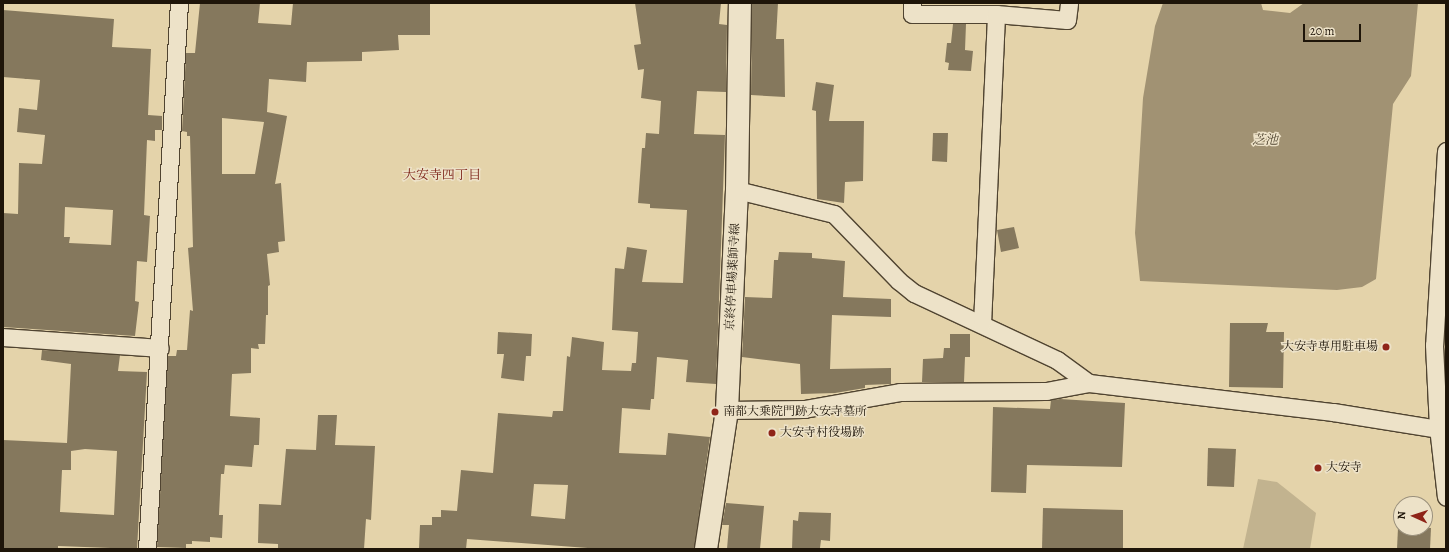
<!DOCTYPE html>
<meta charset="utf-8">
<style>
body{margin:0}
#map{position:relative;width:1449px;height:552px;overflow:hidden;background:#e4d3aa;font-family:Alegreya,"Noto Serif JP",serif}
div>[style]{position:absolute}
.green>*{inset:0;background:#c2b38f}
.water>*{inset:0;background:#a19273}
.building>*{inset:0;background:#85785d}
.roads{filter:drop-shadow(1px 0 #504431) drop-shadow(-1px 0 #504431) drop-shadow(0 1px #504431) drop-shadow(0 -1px #504431)}
.minor>*{height:17px;margin:-8.5px;padding:0 8.5px;transform-origin:8.5px;border-radius:8.5px;background:#ede2c8}
.secondary>*{height:22px;margin:-11px;padding:0 11px;transform-origin:11px;border-radius:11px;background:#ede2c8}
.dots>*{width:11px;height:11px;translate:-50% -50%;box-sizing:border-box;border:2px solid #ede2c8;border-radius:50%}
span{translate:-50% -50%;white-space:nowrap;text-align:center;line-height:1.15;-webkit-text-stroke:3px #ede2c8;paint-order:stroke}
.street-label{font-size:12px;color:#1e1509}
.poi-label{font-size:12px;color:#1e1509}
.right{translate:-100% -50%;text-align:right}
.left{translate:0 -50%;text-align:left}
.water-label{font-size:13px;color:#524733;font-style:italic}
.neighbourhood-label{font-size:13px;color:#7a1f14}
.frame{position:absolute;inset:0;border:4px solid #1e1509;pointer-events:none}
.north{position:absolute;left:1393px;top:496px;width:40px;height:40px;box-sizing:border-box;background:#ede2c8;border:1px solid #9a907c;border-radius:50%;rotate:273deg;font-size:11px;font-weight:700;line-height:16px;text-align:center;color:#1e1509}
.north::after{content:'';display:block;margin:auto;width:14px;height:18px;background:#8f2418;clip-path:polygon(50% 0,100% 100%,50% 72%,0 100%)}
.scale{position:absolute;left:1303px;top:24px;width:58px;height:18px;box-sizing:border-box;border:2px solid #1e1509;border-top:0;padding-left:5px;font-size:12px;line-height:14px;white-space:nowrap;color:#1e1509;-webkit-text-stroke:3px #ede2c8;paint-order:stroke}
</style>
<div id="map">
<div class="green">
<div style="clip-path:polygon(1258px 479px,1277px 482px,1316px 513px,1310px 549px,1243px 549px)"></div>
</div>
<div class="water">
<div style="clip-path:polygon(1163px 3px,1261px 3px,1263px 10px,1290px 13px,1304px 3px,1418px 3px,1411px 76px,1393px 104px,1376px 279px,1362px 287px,1337px 290px,1140px 281px,1135px 233px,1143px 98px,1155px 26px)"></div>
</div>
<div class="building">
<div style="clip-path:polygon(evenodd,200px 3px,260px 3px,258px 23px,291px 25px,293px 3px,430px 3px,430px 35px,398px 35px,399px 50px,362px 52px,362px 61px,307px 62px,306px 82px,269px 79px,267px 112px,287px 116px,275px 184px,281px 183px,285px 241px,278px 242px,279px 252px,267px 254px,270px 285px,268px 286px,268px 315px,266px 315px,265px 344px,258px 344px,259px 349px,251px 348px,251px 373px,232px 374px,230px 416px,260px 418px,259px 445px,254px 445px,252px 467px,225px 465px,224px 474px,221px 474px,219px 515px,223px 515px,222px 538px,210px 537px,210px 542px,192px 541px,192px 544px,186px 544px,186px 548px,157px 547px,168px 356px,176px 356px,177px 350px,187px 350px,190px 310px,193px 311px,188px 248px,193px 247px,190px 136px,187px 136px,187px 132px,182px 131px,186px 53px,195px 53px,200px 3px,222px 118px,264px 122px,255px 174px,222px 174px,222px 118px)"></div>
<div style="clip-path:polygon(evenodd,635px 3px,721px 3px,719px 24px,727px 25px,726px 92px,697px 91px,694px 134px,725px 135px,716px 384px,686px 382px,688px 360px,657px 357px,654px 399px,651px 399px,650px 410px,622px 408px,619px 453px,666px 455px,668px 433px,710px 437px,694px 549px,601px 549px,467px 539px,466px 549px,419px 549px,420px 525px,432px 525px,432px 517px,441px 517px,441px 510px,457px 511px,461px 470px,493px 473px,498px 413px,552px 417px,553px 411px,563px 411px,567px 356px,570px 357px,572px 337px,604px 342px,602px 370px,631px 371px,632px 363px,636px 363px,638px 332px,612px 330px,615px 268px,624px 269px,627px 247px,647px 250px,642px 282px,683px 283px,687px 210px,650px 208px,650px 204px,638px 203px,642px 148px,645px 148px,646px 133px,659px 134px,661px 101px,641px 98px,644px 69px,638px 70px,634px 45px,641px 44px,635px 3px,534px 484px,568px 485px,565px 519px,531px 516px,534px 484px)"></div>
<div style="clip-path:polygon(752px 3px,778px 3px,776px 39px,784px 39px,785px 97px,751px 95px)"></div>
<div style="clip-path:polygon(evenodd,3px 10px,114px 19px,112px 47px,151px 49px,148px 115px,162px 116px,162px 130px,155px 130px,155px 141px,147px 140px,144px 215px,150px 216px,147px 262px,137px 261px,135px 301px,139px 302px,135px 336px,3px 327px,3px 213px,18px 214px,19px 163px,42px 164px,45px 135px,17px 132px,19px 108px,37px 110px,40px 80px,3px 77px,3px 10px,65px 207px,113px 210px,111px 245px,69px 243px,70px 237px,64px 237px,65px 207px)"></div>
<div style="clip-path:polygon(953px 24px,966px 24px,965px 50px,973px 51px,971px 71px,948px 70px,949px 63px,945px 62px,947px 43px,951px 43px)"></div>
<div style="clip-path:polygon(816px 82px,834px 85px,829px 121px,864px 121px,863px 181px,845px 182px,844px 203px,817px 199px,816px 111px,812px 110px)"></div>
<div style="clip-path:polygon(933px 133px,948px 133px,947px 162px,932px 161px)"></div>
<div style="clip-path:polygon(1014px 227px,1019px 248px,1001px 252px,997px 230px)"></div>
<div style="clip-path:polygon(779px 252px,812px 253px,812px 258px,845px 261px,843px 297px,891px 299px,891px 317px,832px 315px,830px 369px,891px 368px,891px 384px,865px 385px,865px 388px,835px 393px,801px 394px,800px 364px,742px 357px,745px 297px,772px 298px,774px 260px,778px 260px)"></div>
<div style="clip-path:polygon(1230px 323px,1268px 323px,1266px 332px,1284px 332px,1283px 388px,1229px 387px)"></div>
<div style="clip-path:polygon(498px 332px,532px 334px,531px 356px,526px 356px,524px 381px,501px 378px,504px 354px,497px 354px)"></div>
<div style="clip-path:polygon(950px 334px,970px 334px,970px 357px,965px 357px,964px 382px,922px 382px,923px 359px,943px 358px,944px 348px,950px 348px)"></div>
<div style="clip-path:polygon(evenodd,42px 350px,120px 355px,118px 371px,147px 372px,137px 549px,58px 546px,58px 549px,3px 549px,3px 440px,67px 443px,71px 364px,41px 360px,42px 350px,85px 449px,117px 451px,114px 515px,60px 512px,62px 470px,71px 470px,71px 451px,85px 449px)"></div>
<div style="clip-path:polygon(1060px 399px,1125px 403px,1122px 467px,1027px 465px,1026px 493px,991px 492px,993px 407px,1050px 409px,1051px 400px)"></div>
<div style="clip-path:polygon(318px 415px,337px 415px,335px 445px,375px 446px,371px 520px,366px 519px,364px 549px,278px 549px,278px 544px,258px 543px,259px 504px,281px 505px,286px 449px,316px 450px)"></div>
<div style="clip-path:polygon(1208px 448px,1236px 449px,1234px 487px,1207px 486px)"></div>
<div style="clip-path:polygon(726px 503px,764px 506px,760px 549px,727px 549px,729px 525px,722px 525px)"></div>
<div style="clip-path:polygon(1043px 508px,1123px 510px,1123px 549px,1042px 549px)"></div>
<div style="clip-path:polygon(799px 512px,831px 513px,830px 541px,821px 540px,820px 548px,792px 549px,793px 520px,798px 521px)"></div>
<div style="clip-path:polygon(1398px 528px,1431px 528px,1430px 549px,1397px 549px)"></div>
</div>
<div class="roads">
<div class="minor">
<div style="left:912px;top:3px;width:11px;rotate:90deg"></div>
<div style="left:912px;top:14px;width:84px"></div>
<div style="left:1446px;top:151px;width:194px;rotate:93.5deg"></div>
<div style="left:1434px;top:345px;width:82px;rotate:87.2deg"></div>
<div style="left:1438px;top:427px;width:70px;rotate:83.5deg"></div>
<div style="left:737px;top:190px;width:100px;rotate:13.9deg"></div>
<div style="left:834px;top:214px;width:93px;rotate:45.9deg"></div>
<div style="left:899px;top:281px;width:19px;rotate:39deg"></div>
<div style="left:914px;top:293px;width:158px;rotate:25.1deg"></div>
<div style="left:1057px;top:360px;width:39px;rotate:36deg"></div>
<div style="left:1089px;top:383px;width:246px;rotate:6.8deg"></div>
<div style="left:1333px;top:412px;width:114px;rotate:9.1deg"></div>
<div style="left:982px;top:324px;width:310px;rotate:-87.4deg"></div>
<div style="left:996px;top:14px;width:71px;rotate:4.8deg"></div>
<div style="left:1067px;top:20px;width:17px;rotate:-83deg"></div>
<div style="left:3px;top:337px;width:157px;rotate:4deg"></div>
<div style="left:727px;top:410px;width:77px;rotate:-0.7deg"></div>
<div style="left:804px;top:409px;width:97px;rotate:-10deg"></div>
<div style="left:900px;top:392px;width:146px;rotate:-0.4deg"></div>
<div style="left:1046px;top:391px;width:44px;rotate:-10.5deg"></div>
<div style="left:147px;top:549px;width:547px;rotate:-86.65deg"></div>
</div>
<div class="secondary">
<div style="left:706px;top:549px;width:141px;rotate:-81.4deg"></div>
<div style="left:727px;top:410px;width:220px;rotate:-87.4deg"></div>
<div style="left:737px;top:190px;width:187px;rotate:-89.1deg"></div>
</div>
</div>
<div class="dots">
<div style="left:1386px;top:347px;background:#8f2418"></div>
<div style="left:715px;top:412px;background:#8f2418"></div>
<div style="left:772px;top:433px;background:#8f2418"></div>
<div style="left:1318px;top:468px;background:#8f2418"></div>
</div>
<div class="street-label">
<span style="left:733px;top:277px;rotate:-87deg">京終停車場薬師寺線</span>
</div>
<div class="poi-label">
<span class="right" style="left:1378px;top:347px">大安寺専用駐車場</span>
<span class="left" style="left:723px;top:412px">南都大乗院門跡大安寺墓所</span>
<span class="left" style="left:780px;top:433px">大安寺村役場跡</span>
<span class="left" style="left:1326px;top:468px">大安寺</span>
</div>
<div class="water-label">
<span style="left:1265px;top:140px">芝池</span>
</div>
<div class="neighbourhood-label">
<span style="left:442px;top:175px">大安寺四丁目</span>
</div>
<div class="frame"></div>
<div class="north">N</div>
<div class="scale">20 m</div>
</div>
